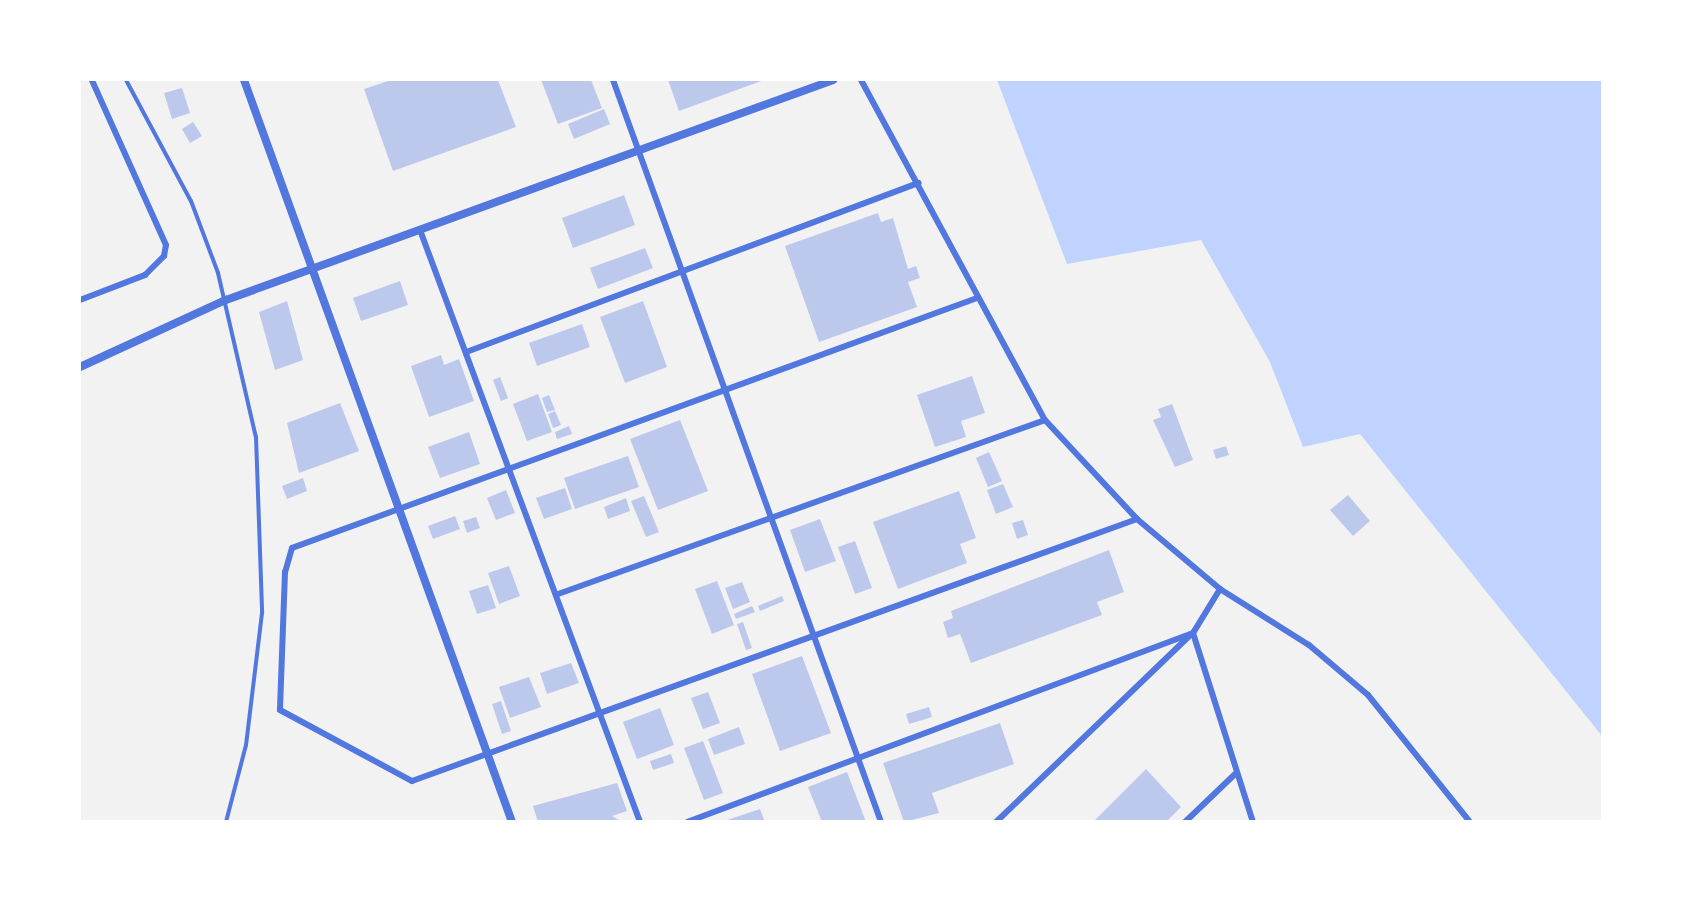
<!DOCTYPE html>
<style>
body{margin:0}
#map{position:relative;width:1682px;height:901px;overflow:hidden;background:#f2f2f2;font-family:Karla,sans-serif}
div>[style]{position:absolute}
.water>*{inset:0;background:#bfd3fe}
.building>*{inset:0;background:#bdc9ec}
.service>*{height:4px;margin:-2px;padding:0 2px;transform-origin:2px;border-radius:2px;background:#5277de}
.minor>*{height:6px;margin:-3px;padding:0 3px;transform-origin:3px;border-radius:3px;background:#5277de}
.tertiary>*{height:8px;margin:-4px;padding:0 4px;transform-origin:4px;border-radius:4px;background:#5277de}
span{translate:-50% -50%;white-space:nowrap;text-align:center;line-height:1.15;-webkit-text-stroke:4.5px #fff;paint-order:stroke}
.frame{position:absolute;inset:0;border:81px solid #fff;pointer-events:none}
</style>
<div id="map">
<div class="water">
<div style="clip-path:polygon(997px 80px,1602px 80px,1602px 736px,1360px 434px,1303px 447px,1270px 362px,1201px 240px,1067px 264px)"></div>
</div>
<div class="building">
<div style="clip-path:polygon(391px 80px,498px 80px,516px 127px,393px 171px,364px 89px)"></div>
<div style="clip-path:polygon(541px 80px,591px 80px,602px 108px,558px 124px)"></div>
<div style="clip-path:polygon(668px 80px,764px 80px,679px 111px)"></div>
<div style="clip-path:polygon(182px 88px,190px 113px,172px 119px,164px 93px)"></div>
<div style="clip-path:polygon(604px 109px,610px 124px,574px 139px,568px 124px)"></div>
<div style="clip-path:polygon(193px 122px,202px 136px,190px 143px,182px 129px)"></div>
<div style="clip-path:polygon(624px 195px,635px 225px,573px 248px,562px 218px)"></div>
<div style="clip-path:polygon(878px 213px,881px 222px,893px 218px,908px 269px,916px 266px,920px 278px,908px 282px,917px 307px,819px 342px,785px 246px)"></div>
<div style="clip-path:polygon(645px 248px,653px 268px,598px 289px,590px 268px)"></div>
<div style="clip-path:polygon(400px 281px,408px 305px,361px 321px,353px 298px)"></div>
<div style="clip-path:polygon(287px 301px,303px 360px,275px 370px,259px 312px)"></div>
<div style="clip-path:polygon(643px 301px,667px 367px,625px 383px,600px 317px)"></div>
<div style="clip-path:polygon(582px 324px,590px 347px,537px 366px,529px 343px)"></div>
<div style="clip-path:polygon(441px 355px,444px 365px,459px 359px,474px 401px,429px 417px,411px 366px)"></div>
<div style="clip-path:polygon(972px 376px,985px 413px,961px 421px,966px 437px,935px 447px,917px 395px)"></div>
<div style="clip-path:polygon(500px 377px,508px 398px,501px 401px,493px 380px)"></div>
<div style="clip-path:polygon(538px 394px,552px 432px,527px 441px,513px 404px)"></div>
<div style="clip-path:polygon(549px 395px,555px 410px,547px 412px,542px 398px)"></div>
<div style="clip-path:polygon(340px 403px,359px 451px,299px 473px,287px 423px)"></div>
<div style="clip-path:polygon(1172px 404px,1193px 460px,1175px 467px,1153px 420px,1161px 417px,1158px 409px)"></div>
<div style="clip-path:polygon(555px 411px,561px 425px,553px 428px,548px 414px)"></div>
<div style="clip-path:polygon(680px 420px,708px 491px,658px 510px,630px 439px)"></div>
<div style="clip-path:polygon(569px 426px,572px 434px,557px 439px,555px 432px)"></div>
<div style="clip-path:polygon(469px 432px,480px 464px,440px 478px,428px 447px)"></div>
<div style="clip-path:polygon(1226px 446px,1229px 455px,1216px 459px,1213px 450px)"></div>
<div style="clip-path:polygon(989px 452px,1002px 481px,988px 487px,976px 458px)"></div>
<div style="clip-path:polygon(628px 456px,639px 487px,575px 509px,564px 478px)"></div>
<div style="clip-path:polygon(303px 478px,307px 491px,287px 499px,282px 486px)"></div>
<div style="clip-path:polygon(1003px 484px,1013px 507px,996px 514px,987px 490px)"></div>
<div style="clip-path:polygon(565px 488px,572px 509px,544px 519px,536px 498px)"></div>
<div style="clip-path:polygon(506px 490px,515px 513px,496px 520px,487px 498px)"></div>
<div style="clip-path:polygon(959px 491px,976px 538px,960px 544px,967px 563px,898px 589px,873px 522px)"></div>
<div style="clip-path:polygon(1348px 495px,1370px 521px,1353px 536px,1330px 510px)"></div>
<div style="clip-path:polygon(644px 496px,659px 532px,646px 537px,631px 501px)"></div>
<div style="clip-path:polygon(626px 498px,630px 511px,608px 519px,604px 507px)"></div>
<div style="clip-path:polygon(455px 516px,460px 529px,433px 539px,428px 526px)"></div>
<div style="clip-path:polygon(476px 517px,480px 528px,467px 533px,463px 521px)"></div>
<div style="clip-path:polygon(820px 519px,836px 561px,805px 572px,790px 530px)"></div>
<div style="clip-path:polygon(1023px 520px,1028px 535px,1017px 539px,1012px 523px)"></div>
<div style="clip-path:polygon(855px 541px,872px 588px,855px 594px,838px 547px)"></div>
<div style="clip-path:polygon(1109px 550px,1124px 592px,1097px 602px,1102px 615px,971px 663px,960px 634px,948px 638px,943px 622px,953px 618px,951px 611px)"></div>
<div style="clip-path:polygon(509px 566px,520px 596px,499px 604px,488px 573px)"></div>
<div style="clip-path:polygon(717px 581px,734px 625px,712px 634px,695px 589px)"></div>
<div style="clip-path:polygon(742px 582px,750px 602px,733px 609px,725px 588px)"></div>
<div style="clip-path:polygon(488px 585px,496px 608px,477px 614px,469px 591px)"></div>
<div style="clip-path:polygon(782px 596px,784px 601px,760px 611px,758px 606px)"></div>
<div style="clip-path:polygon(752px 606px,755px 612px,736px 619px,734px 614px)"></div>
<div style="clip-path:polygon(743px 622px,752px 648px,746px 650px,737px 624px)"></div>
<div style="clip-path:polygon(802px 656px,831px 733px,780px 751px,752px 674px)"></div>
<div style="clip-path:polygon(571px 663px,579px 683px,547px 694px,540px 673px)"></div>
<div style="clip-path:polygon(529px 677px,541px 707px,510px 718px,499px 687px)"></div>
<div style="clip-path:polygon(708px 692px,720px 723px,703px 729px,691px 698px)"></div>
<div style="clip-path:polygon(501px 701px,511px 731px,502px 734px,492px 704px)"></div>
<div style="clip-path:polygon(929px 707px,932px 717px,909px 724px,906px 714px)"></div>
<div style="clip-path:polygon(660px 708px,674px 745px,637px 759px,623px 722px)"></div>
<div style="clip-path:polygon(1000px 723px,1014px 764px,932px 793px,939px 813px,904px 822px,883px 763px)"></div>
<div style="clip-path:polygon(739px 727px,745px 744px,714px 755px,708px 739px)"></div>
<div style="clip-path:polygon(703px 741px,723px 793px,704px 800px,684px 748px)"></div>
<div style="clip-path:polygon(671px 754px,674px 763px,653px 770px,650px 761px)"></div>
<div style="clip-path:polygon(1146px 769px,1181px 807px,1166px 822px,1093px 822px)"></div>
<div style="clip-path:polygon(847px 772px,866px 822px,822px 822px,808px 787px)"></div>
<div style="clip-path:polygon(617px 783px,627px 811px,612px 816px,622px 822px,538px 822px,533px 806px)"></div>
<div style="clip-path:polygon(760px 809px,765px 822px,724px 822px,724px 821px)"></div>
</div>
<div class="service">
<div style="left:126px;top:80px;width:137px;rotate:61.8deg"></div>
<div style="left:191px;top:201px;width:77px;rotate:69.4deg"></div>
<div style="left:218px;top:273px;width:168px;rotate:77deg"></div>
<div style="left:256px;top:437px;width:176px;rotate:88deg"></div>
<div style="left:262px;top:613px;width:133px;rotate:96.9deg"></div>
<div style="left:246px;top:745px;width:80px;rotate:104.6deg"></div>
</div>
<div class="minor">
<div style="left:613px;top:80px;width:789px;rotate:70.14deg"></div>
<div style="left:861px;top:80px;width:387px;rotate:61.6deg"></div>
<div style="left:1045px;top:420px;width:135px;rotate:47.1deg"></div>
<div style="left:1137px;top:519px;width:109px;rotate:40.1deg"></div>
<div style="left:1220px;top:589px;width:52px;rotate:121.5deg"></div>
<div style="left:1193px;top:633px;width:198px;rotate:72.4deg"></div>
<div style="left:420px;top:230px;width:632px;rotate:69.61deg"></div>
<div style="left:977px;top:298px;width:729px;rotate:159.95deg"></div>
<div style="left:292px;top:548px;width:25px;rotate:106deg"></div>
<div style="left:285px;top:572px;width:138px;rotate:92.1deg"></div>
<div style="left:280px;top:710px;width:150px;rotate:28.3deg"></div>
<div style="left:412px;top:781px;width:771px;rotate:-19.87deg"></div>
<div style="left:80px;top:300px;width:70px;rotate:-21deg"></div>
<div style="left:145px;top:275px;width:27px;rotate:-45deg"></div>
<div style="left:164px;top:256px;width:11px;rotate:-80deg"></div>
<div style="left:166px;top:245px;width:181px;rotate:-114.2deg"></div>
<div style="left:469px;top:351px;width:480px;rotate:-20.5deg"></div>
<div style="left:1220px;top:589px;width:105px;rotate:32.2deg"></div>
<div style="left:1309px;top:645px;width:77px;rotate:40.3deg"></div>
<div style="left:1368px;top:695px;width:163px;rotate:51.2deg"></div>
<div style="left:558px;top:594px;width:517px;rotate:-19.66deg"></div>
<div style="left:687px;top:822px;width:540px;rotate:-20.48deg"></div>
<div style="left:996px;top:822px;width:269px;rotate:-43.9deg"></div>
<div style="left:1185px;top:822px;width:69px;rotate:-43.8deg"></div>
</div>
<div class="tertiary">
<div style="left:244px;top:80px;width:789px;rotate:70.14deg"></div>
<div style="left:80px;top:367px;width:161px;rotate:-24.7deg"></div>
<div style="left:226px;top:300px;width:646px;rotate:-19.92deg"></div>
</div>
<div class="frame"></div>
</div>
